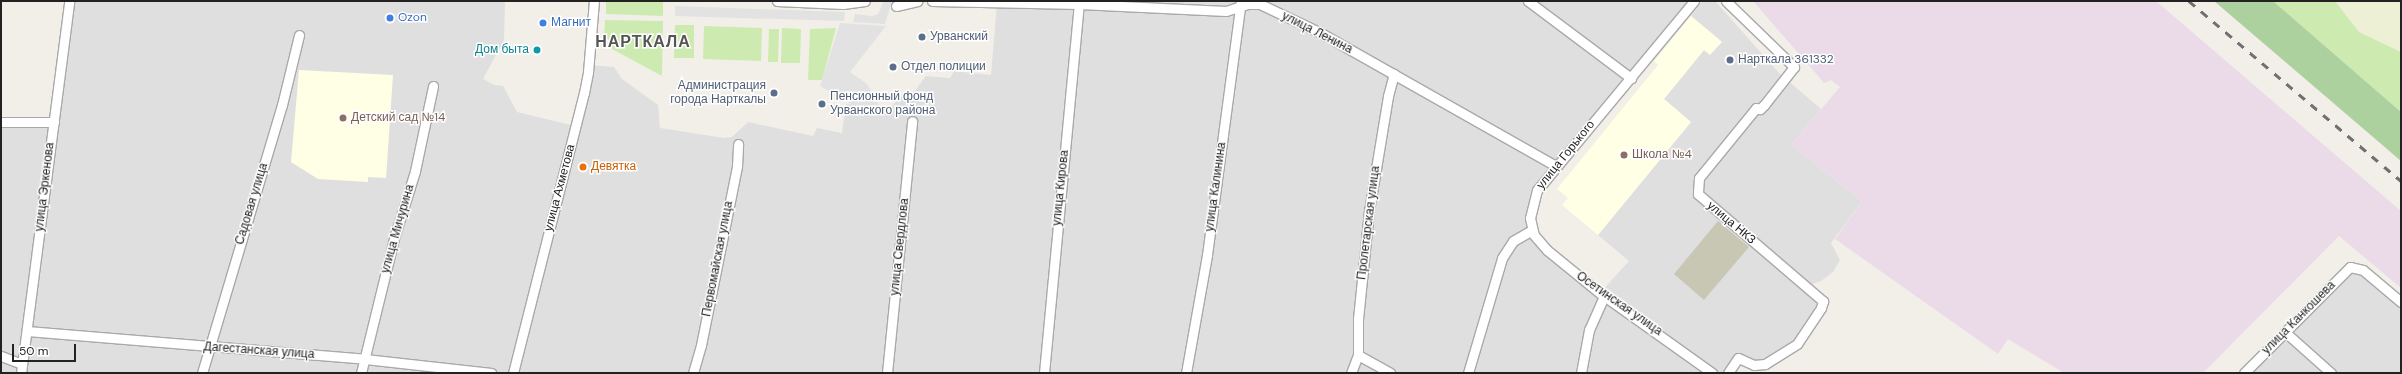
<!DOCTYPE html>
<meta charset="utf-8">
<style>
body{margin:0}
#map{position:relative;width:2402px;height:374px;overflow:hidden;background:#f2efe9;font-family:"DM Sans",sans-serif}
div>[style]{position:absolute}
.residential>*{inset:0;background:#e0dfdf}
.industrial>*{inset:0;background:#ebdbe8}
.education>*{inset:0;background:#ffffe5}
.construction>*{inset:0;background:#c7c7b4}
.farmland>*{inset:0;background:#eef0d5}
.grass>*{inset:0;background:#cdebb0}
.forest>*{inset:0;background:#add19e}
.parking>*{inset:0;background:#e2e2e2}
.roads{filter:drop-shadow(1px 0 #a9a9a9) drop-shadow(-1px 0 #a9a9a9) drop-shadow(0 1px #a9a9a9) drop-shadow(0 -1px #a9a9a9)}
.minor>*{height:9px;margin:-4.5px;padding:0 4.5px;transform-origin:4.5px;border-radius:4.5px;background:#fff}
.rail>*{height:2.5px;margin-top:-1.25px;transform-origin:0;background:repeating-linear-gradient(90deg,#707070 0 8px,transparent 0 16px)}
.dots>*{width:11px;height:11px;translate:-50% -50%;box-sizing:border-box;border:2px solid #fff;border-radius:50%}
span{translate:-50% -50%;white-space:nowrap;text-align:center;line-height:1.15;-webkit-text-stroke:3px #fff;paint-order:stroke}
.shop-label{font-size:12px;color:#366cbe}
.left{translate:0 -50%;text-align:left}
.street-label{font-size:12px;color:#222}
.service-label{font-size:12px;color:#4e5e75}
.right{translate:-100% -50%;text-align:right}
.culture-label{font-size:12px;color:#0d838f}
.education-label{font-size:12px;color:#785e54}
.food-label{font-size:12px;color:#c56008}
.district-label{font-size:16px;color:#555;font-weight:700;letter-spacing:1px}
.frame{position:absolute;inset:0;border:2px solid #222;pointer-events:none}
.scale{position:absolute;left:12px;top:344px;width:64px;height:18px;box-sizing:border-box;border:2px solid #222;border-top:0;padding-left:5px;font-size:12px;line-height:14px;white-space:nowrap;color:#222;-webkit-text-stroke:3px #fff;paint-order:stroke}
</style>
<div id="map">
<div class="residential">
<div style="clip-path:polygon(69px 1px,505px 1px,504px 40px,483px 79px,494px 85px,503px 86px,517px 112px,575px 126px,589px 65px,614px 67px,622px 79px,658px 105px,660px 128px,724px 138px,732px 137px,748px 122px,813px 136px,817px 128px,842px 133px,846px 104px,891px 108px,899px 97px,911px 96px,926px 76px,950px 78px,954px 71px,991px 75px,997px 4px,976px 1px,1694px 1px,1537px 190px,1532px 230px,1600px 293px,1629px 261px,1598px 235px,1691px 122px,1664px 99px,1704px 50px,1721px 41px,1691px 16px,1702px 1px,1715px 1px,1779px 73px,1821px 109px,1791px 145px,1862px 201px,1831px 243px,1840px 260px,1833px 272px,1821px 281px,1807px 286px,1823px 301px,1797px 344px,1765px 364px,1738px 358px,1728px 373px,1px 373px,1px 122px,54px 122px)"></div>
<div style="clip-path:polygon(2355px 267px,2401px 302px,2401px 373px,2244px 373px)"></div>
</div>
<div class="industrial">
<div style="clip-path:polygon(1753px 1px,2156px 1px,2401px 211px,2401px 288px,2339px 236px,2203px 373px,2064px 373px,2008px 339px,1998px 354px,1835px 239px,1862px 201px,1791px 145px,1840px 87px,1831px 80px,1824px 83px)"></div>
</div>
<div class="education">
<div style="clip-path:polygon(1691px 16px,1722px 42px,1710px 55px,1704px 50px,1664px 99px,1691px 122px,1598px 235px,1562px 205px,1568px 198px,1557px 189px,1658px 65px,1654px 61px)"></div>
<div style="clip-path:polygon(299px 70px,393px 75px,386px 178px,368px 177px,368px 182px,318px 179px,291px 162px)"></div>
</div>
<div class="construction">
<div style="clip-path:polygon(1718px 221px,1749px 247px,1704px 300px,1674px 274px)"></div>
</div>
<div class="farmland">
<div style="clip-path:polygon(2335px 1px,2401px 1px,2401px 52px,2359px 32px)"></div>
</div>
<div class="grass">
<div style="clip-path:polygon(606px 1px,663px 2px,663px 16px,606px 14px)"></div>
<div style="clip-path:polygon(2273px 1px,2335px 1px,2359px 32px,2401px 52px,2401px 112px)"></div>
<div style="clip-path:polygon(605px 20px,663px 21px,662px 76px,612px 49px,608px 39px,604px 38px)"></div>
<div style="clip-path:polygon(675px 25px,694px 25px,694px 58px,674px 58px)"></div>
<div style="clip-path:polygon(704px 26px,762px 28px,761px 61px,703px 59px)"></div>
<div style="clip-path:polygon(782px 28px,801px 29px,800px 63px,781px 63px)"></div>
<div style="clip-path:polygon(836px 28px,822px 80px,808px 80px,810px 29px)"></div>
<div style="clip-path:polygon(769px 29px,779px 29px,778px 62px,768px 62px)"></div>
</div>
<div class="forest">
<div style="clip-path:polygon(2214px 1px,2273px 1px,2401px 112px,2401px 161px)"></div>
</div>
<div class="parking">
<div style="clip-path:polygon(884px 1px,892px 1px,885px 24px,853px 22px,855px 14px,872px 16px,878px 14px)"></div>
<div style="clip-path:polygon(675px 6px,845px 12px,844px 21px,675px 16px)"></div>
<div style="clip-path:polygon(840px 23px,886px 26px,850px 72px,867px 84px,881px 109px,858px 108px,820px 86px)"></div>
</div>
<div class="roads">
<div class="minor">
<div style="left:777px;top:1px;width:66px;rotate:2.6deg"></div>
<div style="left:843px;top:4px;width:22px;rotate:-8deg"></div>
<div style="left:932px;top:1px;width:147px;rotate:1.2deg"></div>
<div style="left:1079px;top:4px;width:147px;rotate:2.7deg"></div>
<div style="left:1226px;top:11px;width:23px;rotate:-18deg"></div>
<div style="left:1248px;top:4px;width:12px"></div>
<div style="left:1260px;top:4px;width:65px;rotate:25.4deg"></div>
<div style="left:1319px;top:32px;width:272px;rotate:29.5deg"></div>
<div style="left:1528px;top:1px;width:129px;rotate:36.8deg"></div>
<div style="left:1694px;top:1px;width:246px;rotate:129.7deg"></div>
<div style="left:1537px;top:190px;width:29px;rotate:104deg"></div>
<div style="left:1530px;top:218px;width:17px;rotate:77deg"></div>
<div style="left:1534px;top:235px;width:20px;rotate:49deg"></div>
<div style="left:1547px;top:250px;width:68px;rotate:39.1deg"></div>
<div style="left:1600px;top:293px;width:138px;rotate:35.5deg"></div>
<div style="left:1726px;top:1px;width:95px;rotate:44.1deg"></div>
<div style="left:1794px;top:67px;width:48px;rotate:128.3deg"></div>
<div style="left:1764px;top:105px;width:6px;rotate:135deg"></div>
<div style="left:1760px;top:109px;width:4px;rotate:-166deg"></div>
<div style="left:1756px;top:108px;width:90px;rotate:129.2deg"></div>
<div style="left:1699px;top:178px;width:16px;rotate:94deg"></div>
<div style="left:1698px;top:194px;width:165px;rotate:40.6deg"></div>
<div style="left:1823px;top:301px;width:7px;rotate:106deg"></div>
<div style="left:1821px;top:308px;width:43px;rotate:123.7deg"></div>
<div style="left:1797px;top:344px;width:38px;rotate:148deg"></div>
<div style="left:1765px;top:364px;width:11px;rotate:175deg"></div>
<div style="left:1754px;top:365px;width:17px;rotate:-156deg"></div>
<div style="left:1738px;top:358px;width:18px;rotate:124deg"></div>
<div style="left:896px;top:6px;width:22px;rotate:-13deg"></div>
<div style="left:1px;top:122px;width:53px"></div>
<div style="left:27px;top:331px;width:339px;rotate:4.7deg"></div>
<div style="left:365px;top:359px;width:127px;rotate:6.3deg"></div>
<div style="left:2285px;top:332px;width:62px;rotate:41.7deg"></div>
<div style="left:1358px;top:355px;width:37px;rotate:29deg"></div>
<div style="left:1px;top:356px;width:22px;rotate:21deg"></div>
<div style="left:21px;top:373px;width:375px;rotate:-82.6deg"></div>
<div style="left:202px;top:373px;width:280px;rotate:-73.4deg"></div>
<div style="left:282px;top:105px;width:72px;rotate:-76.3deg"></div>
<div style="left:361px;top:373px;width:142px;rotate:-76.2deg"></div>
<div style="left:395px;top:235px;width:67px;rotate:-72.6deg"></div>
<div style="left:415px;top:171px;width:87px;rotate:-78deg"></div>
<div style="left:513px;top:373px;width:289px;rotate:-75.8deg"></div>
<div style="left:584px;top:93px;width:21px;rotate:-79deg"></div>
<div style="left:588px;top:72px;width:71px;rotate:-85.2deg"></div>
<div style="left:693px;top:373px;width:29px;rotate:-74deg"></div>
<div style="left:701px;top:345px;width:183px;rotate:-78.6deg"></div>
<div style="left:737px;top:166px;width:22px;rotate:-87deg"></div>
<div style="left:887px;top:373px;width:253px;rotate:-84.3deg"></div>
<div style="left:1044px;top:373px;width:371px;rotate:-84.6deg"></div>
<div style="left:1186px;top:373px;width:120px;rotate:-79.9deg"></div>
<div style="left:1207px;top:255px;width:256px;rotate:-82.4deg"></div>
<div style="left:1351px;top:373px;width:19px;rotate:-69deg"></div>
<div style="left:1358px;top:355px;width:36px;rotate:-90deg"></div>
<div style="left:1358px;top:319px;width:109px;rotate:-84.2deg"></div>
<div style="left:1369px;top:211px;width:117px;rotate:-80.6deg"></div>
<div style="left:1388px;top:96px;width:23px;rotate:-75deg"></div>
<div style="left:1468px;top:373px;width:120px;rotate:-73.5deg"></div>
<div style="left:1502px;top:258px;width:20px;rotate:-57deg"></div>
<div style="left:1513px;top:241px;width:22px;rotate:-30deg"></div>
<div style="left:1581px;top:373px;width:44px;rotate:-79.5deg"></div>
<div style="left:1589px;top:330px;width:37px;rotate:-66deg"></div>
<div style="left:2244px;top:373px;width:150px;rotate:-45deg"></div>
<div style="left:2350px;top:267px;width:13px;rotate:13deg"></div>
<div style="left:2363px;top:270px;width:50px;rotate:40.1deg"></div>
</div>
</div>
<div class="rail">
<div style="left:2189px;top:1px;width:278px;rotate:40.3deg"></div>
</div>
<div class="dots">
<div style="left:390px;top:18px;background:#3f7fe0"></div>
<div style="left:543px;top:23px;background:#3f7fe0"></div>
<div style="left:922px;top:37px;background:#5c6f8a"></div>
<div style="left:537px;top:50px;background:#0f9aa8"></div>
<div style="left:1730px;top:60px;background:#5c6f8a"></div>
<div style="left:893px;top:67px;background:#5c6f8a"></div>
<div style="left:774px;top:93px;background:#5c6f8a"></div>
<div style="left:822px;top:104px;background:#5c6f8a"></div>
<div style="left:343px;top:118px;background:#8d6e63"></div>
<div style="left:1624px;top:155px;background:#8d6e63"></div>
<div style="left:583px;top:167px;background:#e8710a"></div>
</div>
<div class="shop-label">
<span class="left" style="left:398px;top:18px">Ozon</span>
<span class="left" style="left:551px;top:23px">Магнит</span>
</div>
<div class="street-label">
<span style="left:1317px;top:33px;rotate:27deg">улица Ленина</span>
<span style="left:1566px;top:155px;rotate:-51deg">улица Горького</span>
<span style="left:45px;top:187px;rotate:-83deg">улица Эркенова</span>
<span style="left:1216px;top:187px;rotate:-82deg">улица Калинина</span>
<span style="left:560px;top:188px;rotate:-75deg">улица Ахметова</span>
<span style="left:1061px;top:188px;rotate:-84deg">улица Кирова</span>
<span style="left:252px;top:204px;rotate:-73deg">Садовая улица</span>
<span style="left:1369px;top:223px;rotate:-83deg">Пролетарская улица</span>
<span style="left:1731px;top:223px;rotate:40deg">улица НКЗ</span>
<span style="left:398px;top:229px;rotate:-74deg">улица Мичурина</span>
<span style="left:900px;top:247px;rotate:-84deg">улица Свердлова</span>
<span style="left:718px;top:259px;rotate:-79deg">Первомайская улица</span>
<span style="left:1619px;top:304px;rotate:35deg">Осетинская улица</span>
<span style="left:2299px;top:318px;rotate:-45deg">улица Канкошева</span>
<span style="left:259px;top:351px;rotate:4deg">Дагестанская улица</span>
</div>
<div class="service-label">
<span class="left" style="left:930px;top:37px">Урванский</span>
<span class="left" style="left:1738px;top:60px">Нарткала 361332</span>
<span class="left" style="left:901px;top:67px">Отдел полиции</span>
<span class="right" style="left:766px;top:93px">Администрация<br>города Нарткалы</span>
<span class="left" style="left:830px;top:104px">Пенсионный фонд<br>Урванского района</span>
</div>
<div class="culture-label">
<span class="right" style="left:529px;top:50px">Дом быта</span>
</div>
<div class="education-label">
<span class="left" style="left:351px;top:118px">Детский сад №14</span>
<span class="left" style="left:1632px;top:155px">Школа №4</span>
</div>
<div class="food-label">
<span class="left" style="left:591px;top:167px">Девятка</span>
</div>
<div class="district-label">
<span style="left:643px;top:42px">НАРТКАЛА</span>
</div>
<div class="frame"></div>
<div class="scale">50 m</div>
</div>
